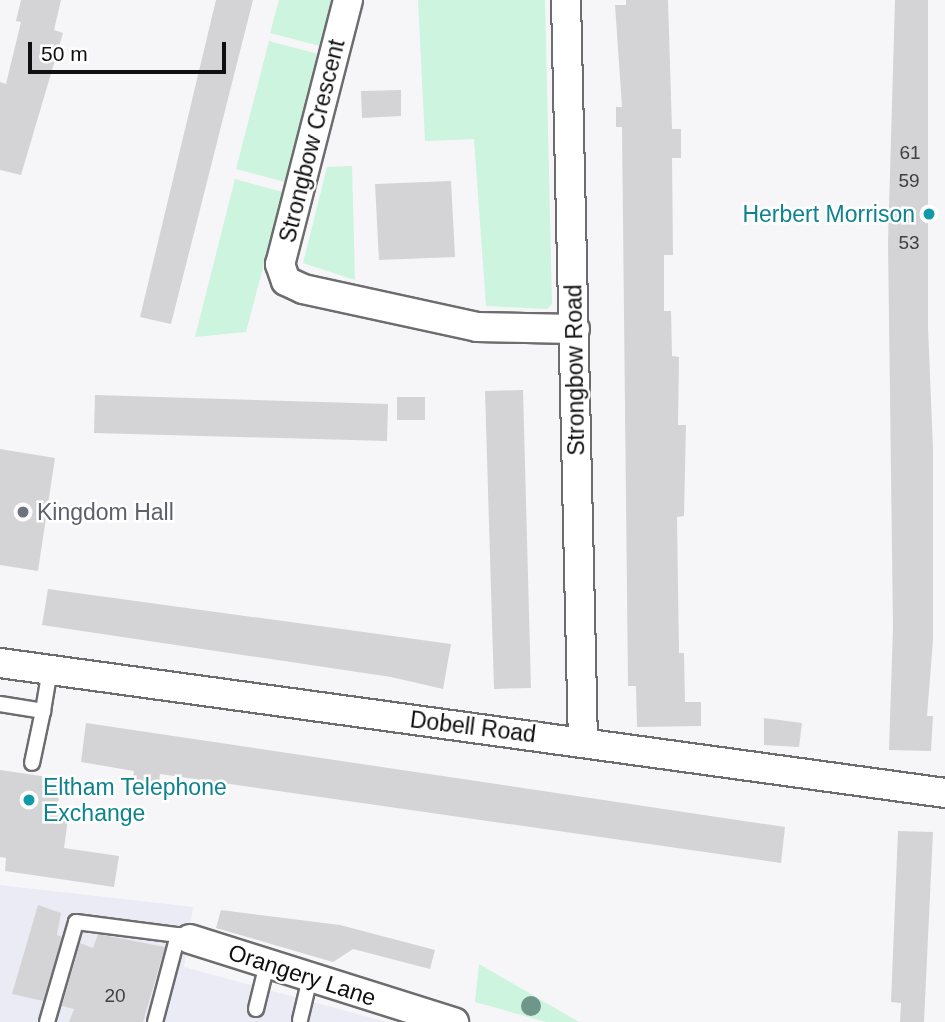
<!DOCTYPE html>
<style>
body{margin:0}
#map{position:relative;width:945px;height:1022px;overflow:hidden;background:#f6f6f8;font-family:Arial,sans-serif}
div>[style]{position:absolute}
.built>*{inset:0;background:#ebebf5}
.green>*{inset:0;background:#ccf4df}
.building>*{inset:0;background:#d4d4d6}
.roads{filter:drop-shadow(2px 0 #6d6d6f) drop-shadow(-2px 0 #6d6d6f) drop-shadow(0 2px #6d6d6f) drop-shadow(0 -2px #6d6d6f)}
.lane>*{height:14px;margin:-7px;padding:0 7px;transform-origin:7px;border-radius:7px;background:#fff}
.street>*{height:28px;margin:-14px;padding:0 14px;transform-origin:14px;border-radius:14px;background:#fff}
.trees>*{width:20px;height:20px;margin:-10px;border-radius:50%;background:#6f968a}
.dots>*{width:19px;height:19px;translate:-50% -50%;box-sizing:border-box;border:4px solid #fff;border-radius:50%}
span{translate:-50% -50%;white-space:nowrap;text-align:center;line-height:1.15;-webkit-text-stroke:5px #fff;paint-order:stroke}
.number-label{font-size:19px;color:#404041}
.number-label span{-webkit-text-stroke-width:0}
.street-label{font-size:23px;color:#0f0f0f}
.culture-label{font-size:23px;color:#0d838f}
.right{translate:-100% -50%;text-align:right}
.left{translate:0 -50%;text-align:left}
.worship-label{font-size:23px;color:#5b616d}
.scale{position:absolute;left:28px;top:42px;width:198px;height:32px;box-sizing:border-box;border:4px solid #0f0f0f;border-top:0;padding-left:9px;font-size:21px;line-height:24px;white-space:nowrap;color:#0f0f0f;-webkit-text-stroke:5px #fff;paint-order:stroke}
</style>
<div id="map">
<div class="built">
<div style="clip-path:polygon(0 885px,193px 907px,184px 967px,387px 1022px,0 1022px)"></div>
</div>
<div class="green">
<div style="clip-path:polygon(279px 0,332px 0,320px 46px,270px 33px)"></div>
<div style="clip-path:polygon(418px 0,545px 0,552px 304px,547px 309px,486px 306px,474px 139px,425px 141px)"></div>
<div style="clip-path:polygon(269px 41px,318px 54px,285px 182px,236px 169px)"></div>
<div style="clip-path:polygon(352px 166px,355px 280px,303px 263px,327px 167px)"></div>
<div style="clip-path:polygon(235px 179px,283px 192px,246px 332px,195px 337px)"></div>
<div style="clip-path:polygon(479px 964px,579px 1022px,546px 1022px,475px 1002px)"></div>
</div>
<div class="building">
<div style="clip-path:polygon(21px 0,61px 0,54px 30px,63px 33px,21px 175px,0 170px,0 82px,6px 84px,21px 22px,16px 21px)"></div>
<div style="clip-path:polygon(216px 0,253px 0,171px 324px,140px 317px)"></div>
<div style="clip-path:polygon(626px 0,668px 0,672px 129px,681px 129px,681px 158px,672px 158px,673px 255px,664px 255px,664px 311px,671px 311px,672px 356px,679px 357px,678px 425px,686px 425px,684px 516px,677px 517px,679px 653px,684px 653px,685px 702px,701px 702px,701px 726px,637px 727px,636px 686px,628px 686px,622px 127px,616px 127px,616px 107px,622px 107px,615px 5px,626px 5px)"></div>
<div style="clip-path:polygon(895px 0,928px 0,928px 327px,933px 449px,933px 640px,927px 716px,933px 716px,931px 751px,889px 750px,893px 628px,888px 242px)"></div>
<div style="clip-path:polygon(401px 90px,401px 116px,362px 118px,361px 91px)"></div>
<div style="clip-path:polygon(451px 181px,455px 257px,379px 260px,375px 184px)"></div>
<div style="clip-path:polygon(523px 390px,531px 688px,494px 689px,485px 391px)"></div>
<div style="clip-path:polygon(95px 395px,388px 404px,387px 441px,94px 433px)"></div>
<div style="clip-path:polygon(397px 397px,425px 397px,425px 420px,397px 420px)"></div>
<div style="clip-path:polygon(0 449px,55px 458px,38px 571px,0 565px)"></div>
<div style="clip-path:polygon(48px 589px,451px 644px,443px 689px,391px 677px,42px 625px)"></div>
<div style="clip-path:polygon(764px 718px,802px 723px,799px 747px,764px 745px)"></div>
<div style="clip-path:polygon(86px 723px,785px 827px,781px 863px,160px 774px,158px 790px,132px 787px,134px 771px,81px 762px)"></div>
<div style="clip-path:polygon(0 770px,62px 779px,57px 810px,69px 812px,64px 848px,119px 856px,114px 887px,5px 871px,6px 858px,0 857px)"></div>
<div style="clip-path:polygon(898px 831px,933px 832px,924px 1022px,900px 1022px,901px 1003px,891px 1002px)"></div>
<div style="clip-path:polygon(38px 905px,61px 913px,57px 935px,62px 937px,43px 1001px,12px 994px)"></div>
<div style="clip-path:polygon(221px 910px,340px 925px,435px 950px,430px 969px,353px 949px,333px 962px,216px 928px)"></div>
<div style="clip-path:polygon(98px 934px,165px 947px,143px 1022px,69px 1022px,74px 1009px,62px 1006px,80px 943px,93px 948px)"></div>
</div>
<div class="roads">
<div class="lane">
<div style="left:0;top:704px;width:44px;rotate:9.2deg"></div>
<div style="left:43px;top:711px;width:53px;rotate:101.9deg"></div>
<div style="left:43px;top:711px;width:43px;rotate:-80.5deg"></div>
<div style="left:256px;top:1009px;width:46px;rotate:-76.3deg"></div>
<div style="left:300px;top:1020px;width:43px;rotate:-76.6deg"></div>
<div style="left:47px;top:1022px;width:104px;rotate:-73.8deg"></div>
<div style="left:76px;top:922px;width:103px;rotate:7.3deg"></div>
<div style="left:155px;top:1022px;width:90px;rotate:-75.2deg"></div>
<div style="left:178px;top:935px;width:6px;rotate:18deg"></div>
</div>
<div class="street">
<div style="left:348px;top:0;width:273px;rotate:104.4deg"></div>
<div style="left:280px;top:264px;width:18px;rotate:71deg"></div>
<div style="left:286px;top:281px;width:19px;rotate:25deg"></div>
<div style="left:303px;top:289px;width:178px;rotate:12.3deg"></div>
<div style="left:477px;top:327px;width:98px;rotate:1.2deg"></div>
<div style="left:566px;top:0;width:741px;rotate:88.69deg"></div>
<div style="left:0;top:663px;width:954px;rotate:7.83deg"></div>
<div style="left:190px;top:939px;width:277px;rotate:17.5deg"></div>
</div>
</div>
<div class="trees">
<div style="left:531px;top:1006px"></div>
</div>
<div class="dots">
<div style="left:929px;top:214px;background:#0f9aa8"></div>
<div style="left:23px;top:512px;background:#6b7280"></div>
<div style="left:29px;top:800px;background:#0f9aa8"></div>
</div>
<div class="number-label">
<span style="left:910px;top:153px">61</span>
<span style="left:909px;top:181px">59</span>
<span style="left:909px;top:243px">53</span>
<span style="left:115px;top:996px">20</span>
</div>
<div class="street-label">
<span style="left:312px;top:141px;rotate:-76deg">Strongbow Crescent</span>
<span style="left:575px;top:370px;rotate:-91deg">Strongbow Road</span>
<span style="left:473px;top:727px;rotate:7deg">Dobell Road</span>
<span style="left:302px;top:975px;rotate:18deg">Orangery Lane</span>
</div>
<div class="culture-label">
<span class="right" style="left:915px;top:214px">Herbert Morrison</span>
<span class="left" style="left:43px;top:800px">Eltham Telephone<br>Exchange</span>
</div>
<div class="worship-label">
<span class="left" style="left:37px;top:512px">Kingdom Hall</span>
</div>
<div class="scale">50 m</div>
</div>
